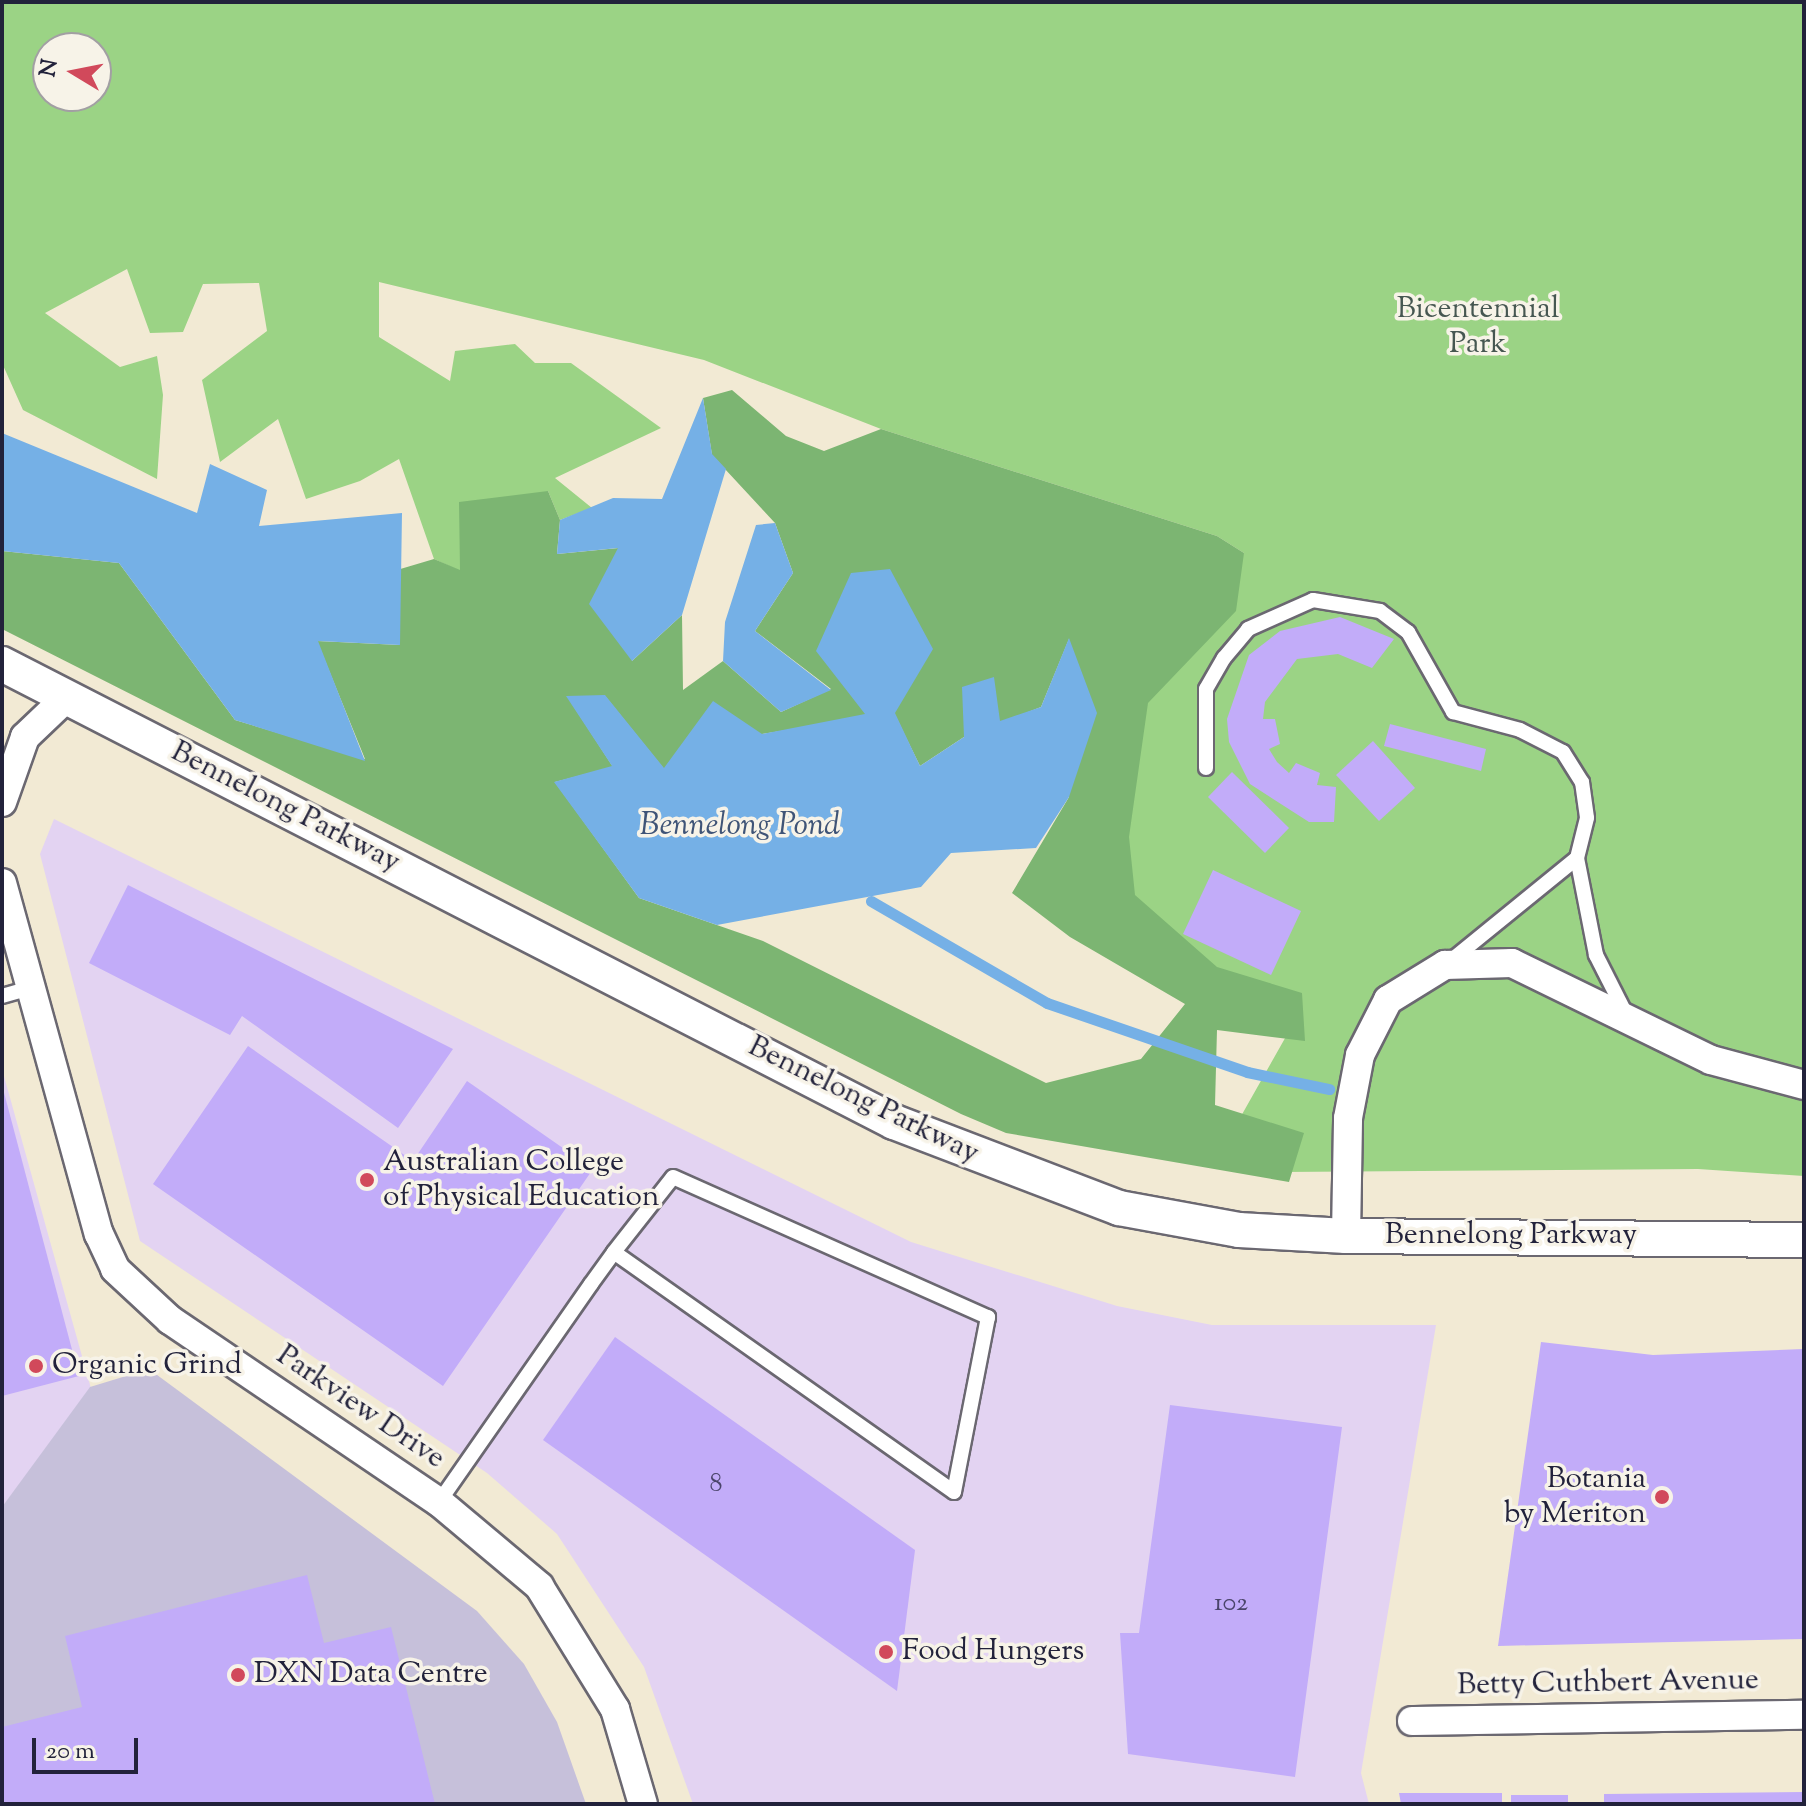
<!DOCTYPE html>
<style>
body{margin:0}
#map{position:relative;width:1806px;height:1806px;overflow:hidden;background:#f2ead4;font-family:"Sorts Mill Goudy",serif}
div>[style]{position:absolute}
.built>*{inset:0;background:#e3d3f2}
.industrial>*{inset:0;background:#c6c0da}
.green>*{inset:0;background:#9bd385}
.forest>*{inset:0;background:#7cb572}
.water>*{inset:0;background:#75b0e6}
.stream>*{height:11px;margin:-5.5px;padding:0 5.5px;transform-origin:5.5px;border-radius:5.5px;background:#75b0e6}
.building>*{inset:0;background:#c2acf9}
.roads{filter:drop-shadow(2px 0 #6b6871) drop-shadow(-2px 0 #6b6871) drop-shadow(0 2px #6b6871) drop-shadow(0 -2px #6b6871)}
.service>*{height:14px;margin:-7px;padding:0 7px;transform-origin:7px;border-radius:7px;background:#fff}
.minor>*{height:28px;margin:-14px;padding:0 14px;transform-origin:14px;border-radius:14px;background:#fff}
.tertiary>*{height:34px;margin:-17px;padding:0 17px;transform-origin:17px;border-radius:17px;background:#fff}
.dots>*{width:22px;height:22px;translate:-50% -50%;box-sizing:border-box;border:4px solid #f7f3e8;border-radius:50%}
span{translate:-50% -50%;white-space:nowrap;text-align:center;line-height:1.15;-webkit-text-stroke:7px #f7f3e8;paint-order:stroke}
.number-label{font-size:26px;color:#4a446a}
.number-label span{-webkit-text-stroke-width:0}
.park-label{font-size:30px;color:#465751}
.street-label{font-size:30px;color:#22223b}
.poi-label{font-size:30px;color:#22223b}
.left{translate:0 -50%;text-align:left}
.right{translate:-100% -50%;text-align:right}
.water-label{font-size:32px;color:#3f5477;font-style:italic}
.frame{position:absolute;inset:0;border:4px solid #22223b;pointer-events:none}
.north{position:absolute;left:32px;top:32px;width:80px;height:80px;box-sizing:border-box;background:#f7f3e8;border:2px solid #a29fa3;border-radius:50%;rotate:280deg;font-size:22px;font-weight:700;line-height:32px;text-align:center;color:#22223b}
.north::after{content:'';display:block;margin:auto;width:28px;height:36px;background:#d1495b;clip-path:polygon(50% 0,100% 100%,50% 72%,0 100%)}
.scale{position:absolute;left:32px;top:1738px;width:106px;height:36px;box-sizing:border-box;border:4px solid #22223b;border-top:0;padding-left:10px;font-size:24px;line-height:28px;white-space:nowrap;color:#22223b;-webkit-text-stroke:6px #f7f3e8;paint-order:stroke}
</style>
<div id="map">
<div class="built">
<div style="clip-path:polygon(54px 819px,911px 1242px,1117px 1306px,1212px 1325px,1436px 1325px,1361px 1773px,1369px 1804px,693px 1804px,644px 1667px,557px 1534px,487px 1473px,140px 1241px,40px 854px)"></div>
<div style="clip-path:polygon(2px 1069px,92px 1392px,2px 1507px)"></div>
</div>
<div class="industrial">
<div style="clip-path:polygon(149px 1369px,477px 1611px,524px 1664px,557px 1722px,586px 1804px,2px 1804px,2px 1507px,90px 1387px)"></div>
</div>
<div class="green">
<div style="clip-path:polygon(evenodd,2px 2px,1804px 2px,1804px 1176px,1698px 1169px,1282px 1172px,1214px 1164px,1297px 1017px,1021px 896px,1244px 553px,1217px 536px,881px 429px,704px 360px,379px 282px,379px 337px,450px 381px,455px 351px,515px 344px,535px 363px,571px 363px,661px 428px,555px 478px,592px 508px,560px 520px,548px 491px,460px 571px,434px 559px,399px 459px,360px 481px,306px 499px,278px 419px,220px 462px,202px 380px,267px 331px,259px 283px,203px 284px,183px 332px,150px 333px,127px 269px,45px 313px,120px 367px,157px 356px,163px 395px,157px 479px,23px 410px,2px 363px,2px 2px,48px 48px,96px 48px,96px 96px,48px 96px,48px 48px)"></div>
</div>
<div class="forest">
<div style="clip-path:polygon(evenodd,732px 390px,786px 436px,824px 451px,881px 429px,1217px 536px,1244px 553px,1236px 611px,1148px 703px,1129px 837px,1135px 895px,1217px 967px,1302px 993px,1305px 1041px,1217px 1030px,1215px 1105px,1304px 1133px,1289px 1182px,1006px 1133px,961px 1114px,2px 629px,2px 551px,119px 563px,235px 720px,365px 759px,317px 641px,400px 645px,397px 570px,434px 559px,460px 570px,459px 502px,548px 491px,560px 520px,557px 554px,619px 548px,632px 661px,682px 615px,683px 690px,723px 661px,781px 712px,831px 689px,755px 631px,793px 573px,775px 523px,712px 455px,703px 398px,732px 390px,1069px 639px,1069px 797px,1012px 893px,1070px 937px,1185px 1004px,1141px 1059px,1046px 1083px,763px 941px,639px 898px,555px 782px,613px 767px,567px 696px,605px 696px,664px 769px,762px 734px,894px 713px,920px 766px,964px 737px,1041px 707px,1069px 639px)"></div>
</div>
<div class="water">
<div style="clip-path:polygon(703px 398px,712px 454px,726px 469px,682px 615px,632px 661px,589px 604px,618px 548px,557px 554px,560px 520px,613px 498px,662px 499px)"></div>
<div style="clip-path:polygon(2px 433px,197px 513px,210px 464px,267px 490px,259px 526px,402px 513px,400px 645px,318px 641px,365px 761px,235px 720px,119px 563px,2px 551px)"></div>
<div style="clip-path:polygon(775px 523px,793px 573px,755px 631px,831px 690px,781px 712px,723px 661px,725px 622px,756px 525px)"></div>
<div style="clip-path:polygon(890px 569px,933px 649px,895px 713px,920px 766px,964px 737px,962px 687px,994px 677px,1000px 721px,1041px 707px,1069px 638px,1097px 713px,1069px 797px,1036px 848px,951px 853px,921px 887px,717px 925px,639px 898px,554px 782px,612px 766px,566px 696px,605px 695px,664px 768px,713px 701px,762px 734px,865px 714px,816px 651px,851px 573px)"></div>
</div>
<div class="stream">
<div style="left:871px;top:901px;width:203px;rotate:30.1deg"></div>
<div style="left:1047px;top:1003px;width:212px;rotate:19deg"></div>
<div style="left:1247px;top:1072px;width:84px;rotate:11.7deg"></div>
</div>
<div class="building">
<div style="clip-path:polygon(1340px 617px,1394px 639px,1372px 668px,1338px 654px,1297px 659px,1265px 702px,1263px 719px,1275px 719px,1280px 744px,1269px 749px,1277px 762px,1289px 773px,1296px 763px,1320px 773px,1317px 785px,1336px 787px,1334px 822px,1309px 822px,1250px 784px,1229px 742px,1227px 719px,1249px 655px,1280px 631px)"></div>
<div style="clip-path:polygon(1390px 724px,1486px 749px,1481px 771px,1384px 746px)"></div>
<div style="clip-path:polygon(1373px 741px,1415px 788px,1379px 821px,1336px 775px)"></div>
<div style="clip-path:polygon(1232px 772px,1289px 828px,1265px 853px,1208px 797px)"></div>
<div style="clip-path:polygon(1213px 870px,1301px 911px,1271px 975px,1183px 934px)"></div>
<div style="clip-path:polygon(128px 885px,453px 1049px,398px 1128px,242px 1016px,230px 1035px,89px 963px)"></div>
<div style="clip-path:polygon(248px 1046px,413px 1161px,467px 1081px,593px 1169px,443px 1386px,153px 1184px)"></div>
<div style="clip-path:polygon(2px 1085px,79px 1376px,2px 1396px)"></div>
<div style="clip-path:polygon(615px 1337px,915px 1550px,897px 1691px,543px 1440px)"></div>
<div style="clip-path:polygon(1541px 1342px,1653px 1355px,1804px 1349px,1804px 1639px,1498px 1646px)"></div>
<div style="clip-path:polygon(1170px 1405px,1342px 1427px,1295px 1777px,1128px 1754px,1120px 1633px,1139px 1633px)"></div>
<div style="clip-path:polygon(307px 1575px,324px 1643px,391px 1627px,435px 1804px,2px 1804px,2px 1727px,82px 1707px,65px 1636px)"></div>
<div style="clip-path:polygon(1804px 1792px,1804px 1804px,1604px 1804px,1604px 1794px)"></div>
<div style="clip-path:polygon(1399px 1793px,1502px 1793px,1502px 1804px,1401px 1804px)"></div>
<div style="clip-path:polygon(1511px 1795px,1568px 1795px,1568px 1804px,1511px 1804px)"></div>
</div>
<div class="roads">
<div class="service">
<div style="left:1206px;top:768px;width:79px;rotate:-90deg"></div>
<div style="left:1206px;top:689px;width:36px;rotate:-60deg"></div>
<div style="left:1224px;top:658px;width:38px;rotate:-50deg"></div>
<div style="left:1248px;top:629px;width:71px;rotate:-24deg"></div>
<div style="left:1313px;top:600px;width:68px;rotate:9.3deg"></div>
<div style="left:1380px;top:611px;width:35px;rotate:37deg"></div>
<div style="left:1408px;top:632px;width:92px;rotate:60.6deg"></div>
<div style="left:1453px;top:712px;width:69px;rotate:15deg"></div>
<div style="left:1520px;top:730px;width:48px;rotate:27.1deg"></div>
<div style="left:1563px;top:752px;width:36px;rotate:58deg"></div>
<div style="left:1582px;top:782px;width:36px;rotate:82deg"></div>
<div style="left:1587px;top:818px;width:41px;rotate:104deg"></div>
<div style="left:1577px;top:858px;width:165px;rotate:140.9deg"></div>
<div style="left:1577px;top:858px;width:99px;rotate:78.9deg"></div>
<div style="left:1596px;top:955px;width:68px;rotate:63.1deg"></div>
<div style="left:2px;top:996px;width:32px;rotate:-16deg"></div>
<div style="left:439px;top:1502px;width:266px;rotate:-55.1deg"></div>
<div style="left:591px;top:1284px;width:39px;rotate:-54deg"></div>
<div style="left:614px;top:1252px;width:95px;rotate:-51.8deg"></div>
<div style="left:673px;top:1177px;width:345px;rotate:24deg"></div>
<div style="left:988px;top:1317px;width:178px;rotate:101deg"></div>
<div style="left:954px;top:1492px;width:416px;rotate:-144.8deg"></div>
</div>
<div class="minor">
<div style="left:2px;top:802px;width:69px;rotate:-70.5deg"></div>
<div style="left:25px;top:737px;width:58px;rotate:-43.6deg"></div>
<div style="left:2px;top:883px;width:364px;rotate:74.6deg"></div>
<div style="left:99px;top:1234px;width:38px;rotate:65deg"></div>
<div style="left:115px;top:1269px;width:75px;rotate:42.8deg"></div>
<div style="left:170px;top:1320px;width:325px;rotate:34.1deg"></div>
<div style="left:439px;top:1502px;width:131px;rotate:40deg"></div>
<div style="left:539px;top:1586px;width:145px;rotate:58.3deg"></div>
<div style="left:615px;top:1709px;width:99px;rotate:73.6deg"></div>
<div style="left:1346px;top:1236px;width:118px;rotate:-89deg"></div>
<div style="left:1348px;top:1118px;width:64px;rotate:-79.2deg"></div>
<div style="left:1360px;top:1055px;width:62px;rotate:-63deg"></div>
<div style="left:1388px;top:1000px;width:67px;rotate:-31.6deg"></div>
<div style="left:1445px;top:965px;width:67px;rotate:-1.7deg"></div>
<div style="left:1512px;top:963px;width:221px;rotate:26deg"></div>
<div style="left:1711px;top:1060px;width:96px;rotate:15deg"></div>
<div style="left:1412px;top:1721px;width:392px;rotate:-0.9deg"></div>
</div>
<div class="tertiary">
<div style="left:2px;top:664px;width:1003px;rotate:27.18deg"></div>
<div style="left:894px;top:1122px;width:241px;rotate:20.9deg"></div>
<div style="left:1119px;top:1208px;width:122px;rotate:10.4deg"></div>
<div style="left:1239px;top:1230px;width:107px;rotate:3.2deg"></div>
<div style="left:1346px;top:1236px;width:458px;rotate:0.5deg"></div>
</div>
</div>
<div class="dots">
<div style="left:367px;top:1180px;background:#d1495b"></div>
<div style="left:36px;top:1366px;background:#d1495b"></div>
<div style="left:1662px;top:1497px;background:#d1495b"></div>
<div style="left:886px;top:1652px;background:#d1495b"></div>
<div style="left:238px;top:1675px;background:#d1495b"></div>
</div>
<div class="number-label">
<span style="left:716px;top:1485px">8</span>
<span style="left:1231px;top:1604px">102</span>
</div>
<div class="park-label">
<span style="left:1478px;top:327px">Bicentennial<br>Park</span>
</div>
<div class="street-label">
<span style="left:285px;top:808px;rotate:27deg">Bennelong Parkway</span>
<span style="left:863px;top:1101px;rotate:26deg">Bennelong Parkway</span>
<span style="left:1511px;top:1236px">Bennelong Parkway</span>
<span style="left:360px;top:1408px;rotate:34deg">Parkview Drive</span>
<span style="left:1608px;top:1684px;rotate:-1deg">Betty Cuthbert Avenue</span>
</div>
<div class="poi-label">
<span class="left" style="left:383px;top:1180px">Australian College<br>of Physical Education</span>
<span class="left" style="left:52px;top:1366px">Organic Grind</span>
<span class="right" style="left:1646px;top:1497px">Botania<br>by Meriton</span>
<span class="left" style="left:902px;top:1652px">Food Hungers</span>
<span class="left" style="left:254px;top:1675px">DXN Data Centre</span>
</div>
<div class="water-label">
<span style="left:740px;top:826px">Bennelong Pond</span>
</div>
<div class="frame"></div>
<div class="north">N</div>
<div class="scale">20 m</div>
</div>
